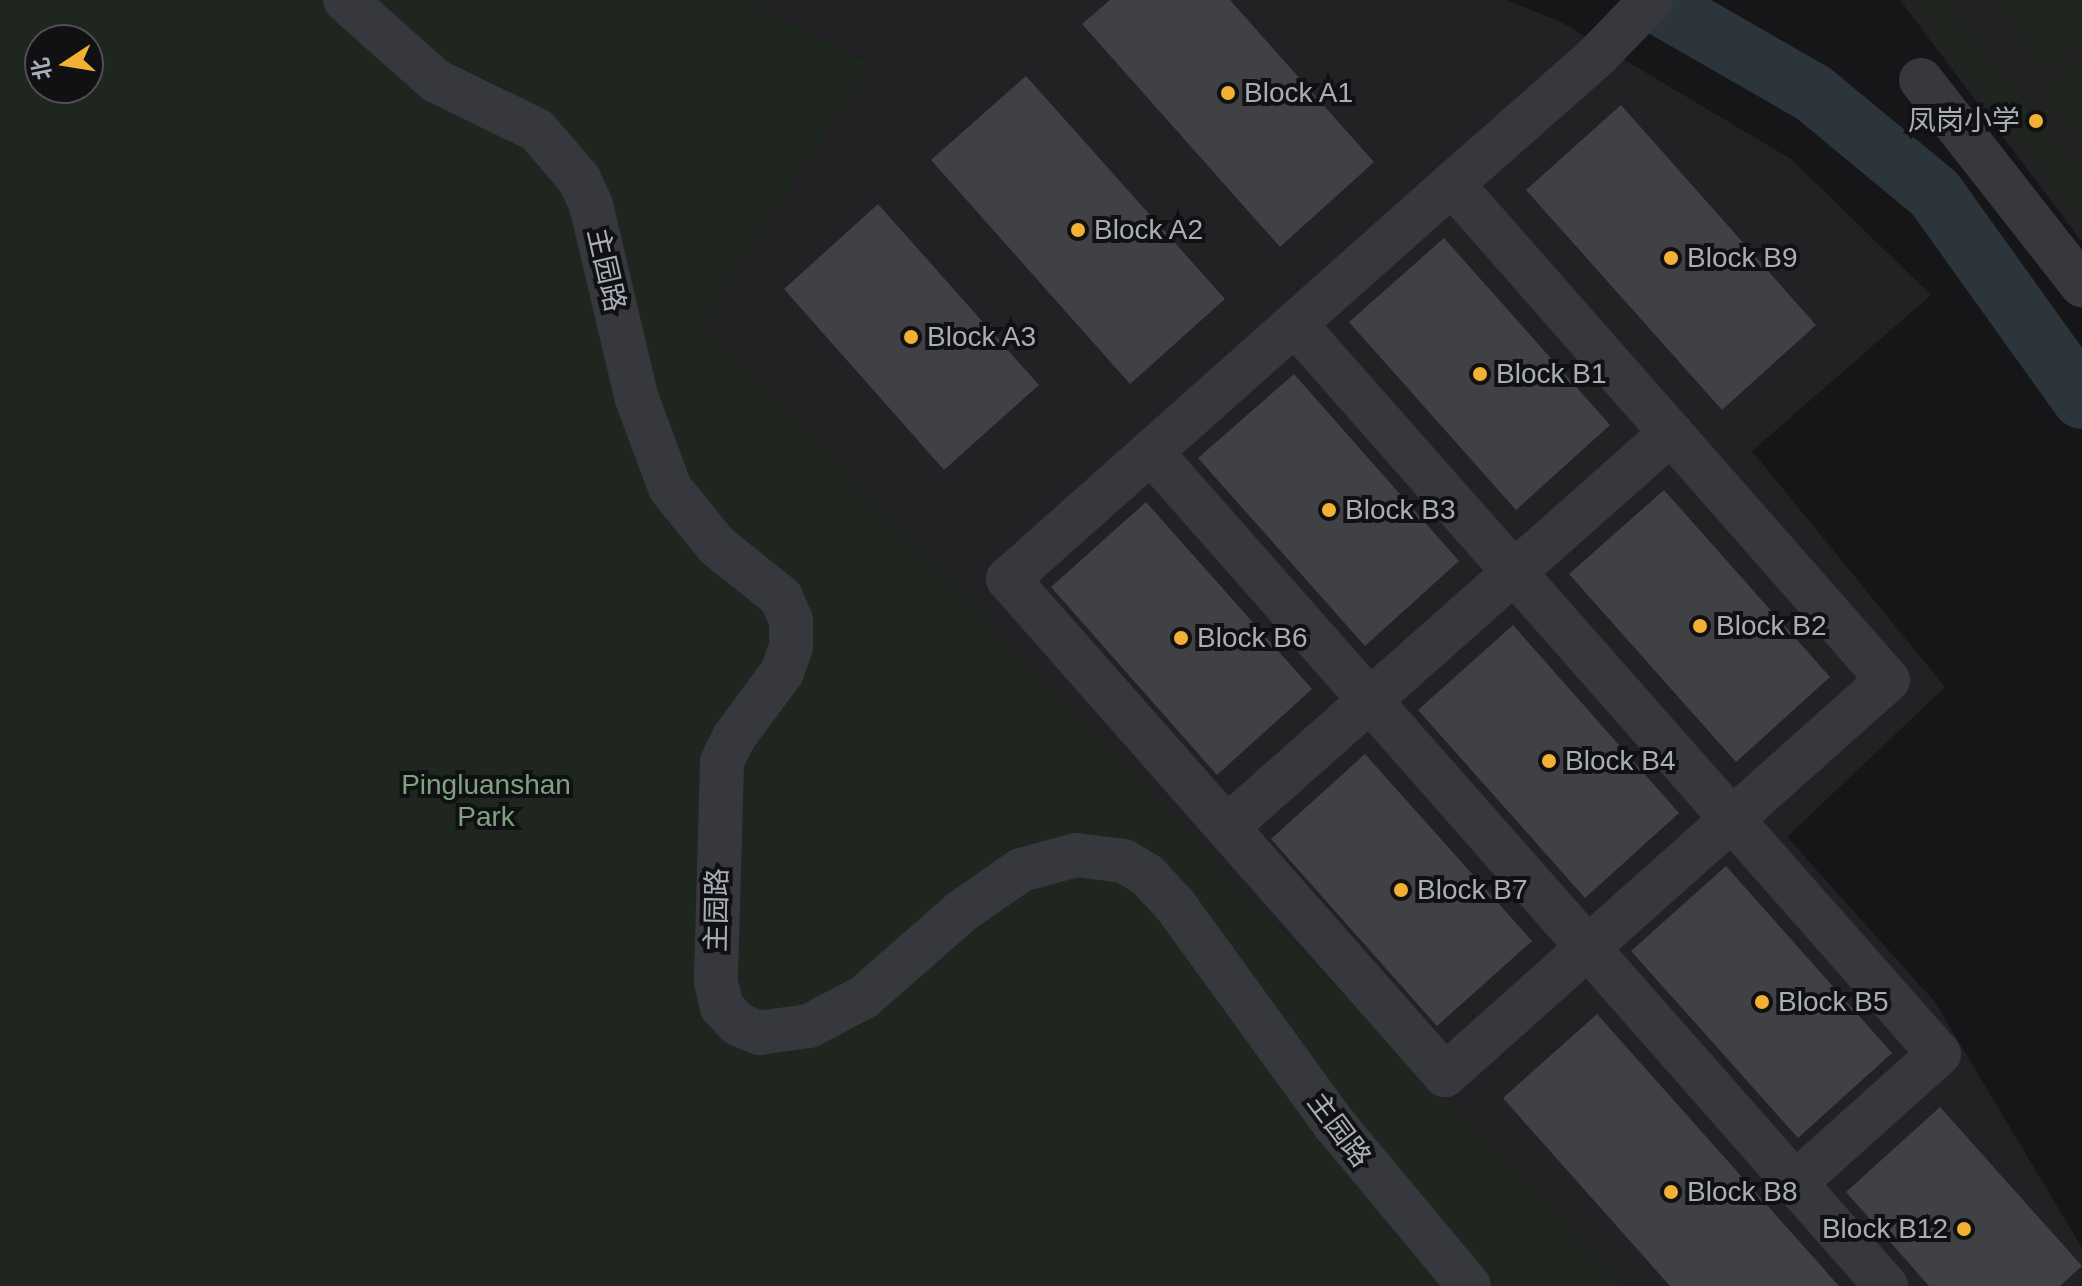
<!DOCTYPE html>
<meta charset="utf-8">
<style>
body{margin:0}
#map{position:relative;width:2082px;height:1286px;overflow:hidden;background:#161618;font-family:Helvetica,"Noto Sans SC",sans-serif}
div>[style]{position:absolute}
.built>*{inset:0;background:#222225}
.green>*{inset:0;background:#1e261f}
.river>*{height:60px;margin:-30px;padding:0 30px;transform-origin:30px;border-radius:30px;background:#2c353c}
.building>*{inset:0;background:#404145}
.minor>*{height:44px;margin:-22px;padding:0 22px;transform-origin:22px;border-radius:22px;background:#37383d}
.dots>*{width:22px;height:22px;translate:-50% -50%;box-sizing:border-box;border:4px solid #111113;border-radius:50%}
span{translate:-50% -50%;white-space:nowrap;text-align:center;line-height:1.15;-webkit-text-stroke:8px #111113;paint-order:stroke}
.poi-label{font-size:28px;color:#a8adb8}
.left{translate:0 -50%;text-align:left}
.right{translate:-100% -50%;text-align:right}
.street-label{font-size:28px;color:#a8adb8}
.park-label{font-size:28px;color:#7fa381}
.north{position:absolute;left:24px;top:24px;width:80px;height:80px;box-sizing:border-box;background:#111113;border:2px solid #4d4f55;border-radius:50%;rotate:258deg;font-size:22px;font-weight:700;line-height:32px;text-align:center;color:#a8adb8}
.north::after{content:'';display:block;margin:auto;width:28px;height:36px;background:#f2b134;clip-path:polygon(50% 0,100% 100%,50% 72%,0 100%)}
</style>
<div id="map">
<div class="built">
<div style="clip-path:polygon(738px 0,1507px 0,1561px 22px,1791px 159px,1931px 295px,1752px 451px,1945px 687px,1787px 837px,1935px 1002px,2082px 1248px,2082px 1286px,1623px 1286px,702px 324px,870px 63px)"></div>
<div style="clip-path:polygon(1900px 0,2082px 0,2082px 242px)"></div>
</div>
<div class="green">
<div style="clip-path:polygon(evenodd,0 0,738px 0,870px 63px,702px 324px,1623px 1286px,0 1286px,0 0,40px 40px,88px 40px,88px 88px,40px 88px,40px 40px)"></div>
<div style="clip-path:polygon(1919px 0,1951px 0,1965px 29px,2082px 175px,2082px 220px,1941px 46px)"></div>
<div style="clip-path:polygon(1992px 0,2082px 0,2082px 42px,2048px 70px)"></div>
<div style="clip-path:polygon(2082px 60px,2082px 141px,2043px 92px)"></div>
</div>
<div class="river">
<div style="left:1651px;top:0;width:187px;rotate:29.9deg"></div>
<div style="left:1813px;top:93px;width:158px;rotate:39.6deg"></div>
<div style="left:1935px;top:194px;width:252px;rotate:54.4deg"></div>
</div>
<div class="building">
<div style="clip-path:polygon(1110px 0,1230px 0,1374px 162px,1280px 247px,1082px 24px)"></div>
<div style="clip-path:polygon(1026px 76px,1225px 299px,1130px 384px,931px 160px)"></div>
<div style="clip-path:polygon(1621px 105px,1816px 325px,1722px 410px,1526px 190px)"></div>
<div style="clip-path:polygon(878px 204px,1039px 385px,944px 470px,784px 289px)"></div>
<div style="clip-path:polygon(1444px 238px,1610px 425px,1516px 510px,1349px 322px)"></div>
<div style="clip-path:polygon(1294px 374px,1459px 561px,1365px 646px,1198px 458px)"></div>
<div style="clip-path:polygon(1664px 490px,1830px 677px,1736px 762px,1569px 574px)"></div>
<div style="clip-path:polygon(1146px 502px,1312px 689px,1217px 775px,1051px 587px)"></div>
<div style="clip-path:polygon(1513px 625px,1679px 813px,1585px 898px,1418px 710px)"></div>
<div style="clip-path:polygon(1365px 754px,1532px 941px,1437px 1026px,1271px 839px)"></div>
<div style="clip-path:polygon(1726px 866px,1892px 1053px,1798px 1138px,1631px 951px)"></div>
<div style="clip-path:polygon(1597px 1014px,1839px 1286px,1670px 1286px,1503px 1098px)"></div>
<div style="clip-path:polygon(1940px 1107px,2082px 1266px,2060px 1286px,1929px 1286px,1846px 1192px)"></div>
</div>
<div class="minor">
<div style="left:345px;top:0;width:122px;rotate:41.7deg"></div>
<div style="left:436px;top:81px;width:112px;rotate:25.9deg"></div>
<div style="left:537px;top:130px;width:65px;rotate:49.4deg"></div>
<div style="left:579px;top:179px;width:29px;rotate:65deg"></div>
<div style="left:591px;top:205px;width:196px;rotate:76.7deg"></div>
<div style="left:636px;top:396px;width:98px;rotate:69.7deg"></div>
<div style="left:670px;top:488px;width:75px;rotate:51deg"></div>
<div style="left:717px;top:546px;width:82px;rotate:38.6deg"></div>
<div style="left:781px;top:597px;width:25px;rotate:67deg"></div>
<div style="left:791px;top:620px;width:27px;rotate:90deg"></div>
<div style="left:791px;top:647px;width:27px;rotate:110deg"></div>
<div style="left:782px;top:672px;width:81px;rotate:126.4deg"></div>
<div style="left:734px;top:737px;width:28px;rotate:116deg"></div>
<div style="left:722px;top:762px;width:220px;rotate:91.6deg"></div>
<div style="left:716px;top:982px;width:26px;rotate:77deg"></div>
<div style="left:722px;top:1007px;width:23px;rotate:47deg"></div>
<div style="left:738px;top:1024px;width:23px;rotate:23deg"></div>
<div style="left:759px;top:1033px;width:50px;rotate:-8deg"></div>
<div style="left:809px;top:1026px;width:62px;rotate:-27.8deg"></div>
<div style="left:864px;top:997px;width:130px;rotate:-41.3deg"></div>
<div style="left:962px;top:911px;width:72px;rotate:-34.8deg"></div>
<div style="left:1021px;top:870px;width:57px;rotate:-15.3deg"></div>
<div style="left:1076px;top:855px;width:48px;rotate:7.1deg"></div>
<div style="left:1124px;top:861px;width:27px;rotate:31deg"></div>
<div style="left:1147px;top:875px;width:41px;rotate:47deg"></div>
<div style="left:1175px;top:905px;width:272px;rotate:54deg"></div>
<div style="left:1335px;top:1125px;width:209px;rotate:50.2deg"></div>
<div style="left:1921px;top:80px;width:261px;rotate:51.9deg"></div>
<div style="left:1452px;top:184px;width:660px;rotate:48.68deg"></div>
<div style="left:1888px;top:680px;width:594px;rotate:138.28deg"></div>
<div style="left:1445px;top:1075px;width:661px;rotate:-131.38deg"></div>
<div style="left:1008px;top:579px;width:594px;rotate:-41.66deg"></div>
<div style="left:1452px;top:184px;width:193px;rotate:-41.4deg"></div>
<div style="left:1597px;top:56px;width:78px;rotate:-46deg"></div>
<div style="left:1295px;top:324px;width:973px;rotate:48.58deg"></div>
<div style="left:1939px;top:1054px;width:193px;rotate:138.1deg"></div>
<div style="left:1151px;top:452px;width:1112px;rotate:48.61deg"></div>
<div style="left:1227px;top:827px;width:594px;rotate:-41.59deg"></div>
</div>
<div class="dots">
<div style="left:1228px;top:93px;background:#f2b134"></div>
<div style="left:2036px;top:121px;background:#f2b134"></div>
<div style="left:1078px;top:230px;background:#f2b134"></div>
<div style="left:1671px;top:258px;background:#f2b134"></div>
<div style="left:911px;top:337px;background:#f2b134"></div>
<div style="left:1480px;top:374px;background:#f2b134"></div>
<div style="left:1329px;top:510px;background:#f2b134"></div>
<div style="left:1700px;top:626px;background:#f2b134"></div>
<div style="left:1181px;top:638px;background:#f2b134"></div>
<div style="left:1549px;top:761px;background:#f2b134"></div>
<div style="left:1401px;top:890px;background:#f2b134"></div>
<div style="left:1762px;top:1002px;background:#f2b134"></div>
<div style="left:1671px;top:1192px;background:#f2b134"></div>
<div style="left:1964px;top:1229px;background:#f2b134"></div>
</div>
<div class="poi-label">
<span class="left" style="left:1244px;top:93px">Block A1</span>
<span class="right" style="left:2020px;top:121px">凤岗小学</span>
<span class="left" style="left:1094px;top:230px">Block A2</span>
<span class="left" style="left:1687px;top:258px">Block B9</span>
<span class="left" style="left:927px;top:337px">Block A3</span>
<span class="left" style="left:1496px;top:374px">Block B1</span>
<span class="left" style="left:1345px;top:510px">Block B3</span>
<span class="left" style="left:1716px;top:626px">Block B2</span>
<span class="left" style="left:1197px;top:638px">Block B6</span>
<span class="left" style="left:1565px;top:761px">Block B4</span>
<span class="left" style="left:1417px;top:890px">Block B7</span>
<span class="left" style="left:1778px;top:1002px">Block B5</span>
<span class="left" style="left:1687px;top:1192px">Block B8</span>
<span class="right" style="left:1948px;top:1229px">Block B12</span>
</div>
<div class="street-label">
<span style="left:606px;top:270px;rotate:77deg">主园路</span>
<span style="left:717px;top:910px;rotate:-89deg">主园路</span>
<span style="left:1339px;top:1130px;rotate:53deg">主园路</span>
</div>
<div class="park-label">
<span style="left:486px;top:801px">Pingluanshan<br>Park</span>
</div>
<div class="north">北</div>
</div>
